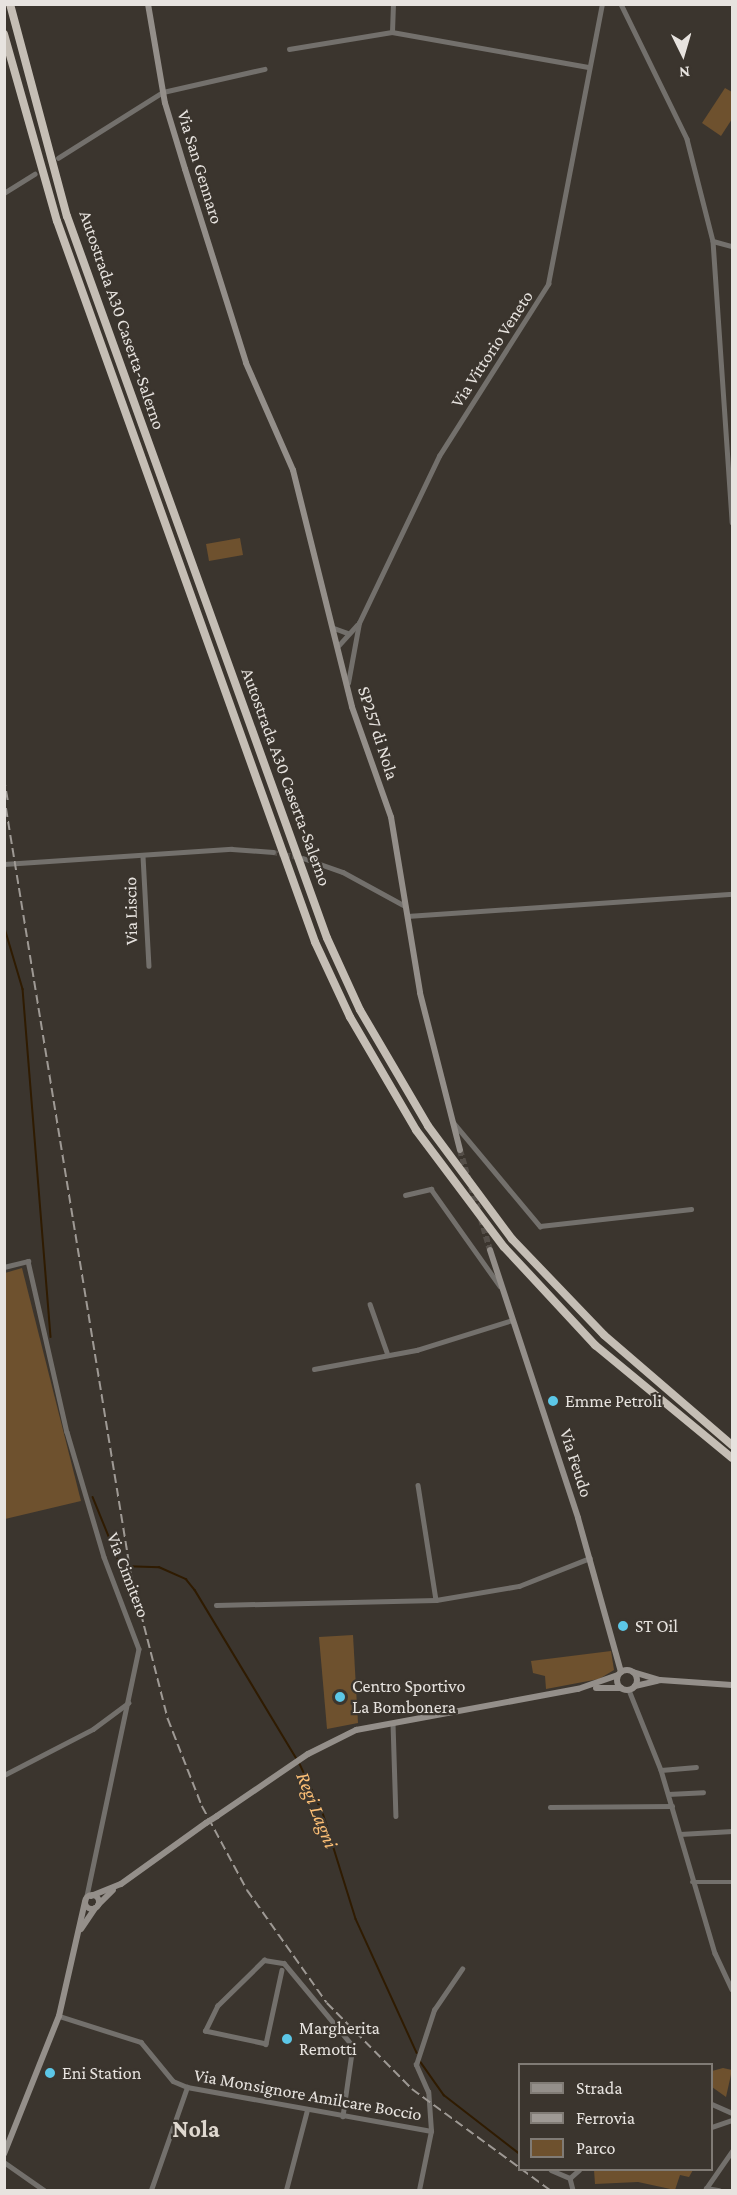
<!DOCTYPE html>
<style>
body{margin:0}
#map{position:relative;width:737px;height:2195px;overflow:hidden;background:#3b352e;font-family:"Crimson Pro",serif}
div>[style]{position:absolute}
.green>*{inset:0;background:#6e512e}
.stream>*{height:1.5px;margin:-0.75px;padding:0 0.75px;transform-origin:0.75px;border-radius:0.75px;background:#2f1b01}
.street-tunnel>*{height:4.5px;margin-top:-2.25px;transform-origin:0;background:repeating-linear-gradient(90deg,#554f49 0 4.5px,transparent 0 6.5px)}
.secondary-tunnel>*{height:6px;margin-top:-3px;transform-origin:0;background:repeating-linear-gradient(90deg,#554f49 0 6px,transparent 0 9px)}
.street>*{height:4.5px;margin:-2.25px;padding:0 2.25px;transform-origin:2.25px;border-radius:2.25px;background:#73706c}
.secondary>*{height:6px;margin:-3px;padding:0 3px;transform-origin:3px;border-radius:3px;background:#948f8a}
.secondary>.ring{margin:-3px;padding:0;box-sizing:content-box;background:none;border:6px solid #948f8a;border-radius:50%}
.highway>*{height:8px;margin:-4px;padding:0 4px;transform-origin:4px;border-radius:4px;background:#c5beb5}
.rail>*{height:1.5px;margin-top:-0.75px;transform-origin:0;background:repeating-linear-gradient(90deg,#9e9994 0 9px,transparent 0 13.5px)}
.secondary-bridge>*{height:6px;margin:-3px;padding:0 3px;transform-origin:3px;border-radius:3px;background:#948f8a}
.dots>*{width:16px;height:16px;translate:-50% -50%;box-sizing:border-box;border:3px solid #3b352e;border-radius:50%}
span{translate:-50% -50%;white-space:nowrap;text-align:center;line-height:1.15;-webkit-text-stroke:4.5px #3b352e;paint-order:stroke}
.street-label{font-size:18px;color:#e7e3df}
.poi-label{font-size:18px;color:#e7e3df}
.left{translate:0 -50%;text-align:left}
.water-label{font-size:20px;color:#fec076;font-style:italic}
.district-label{font-size:24px;color:#dfd8cf;font-weight:700}
.frame{position:absolute;inset:0;border:6px solid #e7e3df;pointer-events:none}
.legend{position:absolute;left:518px;top:2063px;width:195px;height:108px;box-sizing:border-box;background:#3b352e;border:2px solid #807b75;margin:0;padding:8px 10px;list-style:none;font-size:18px;color:#e7e3df}
.legend li{display:flex;align-items:center;gap:12px;height:30px}
.legend b{width:30px;border:2px solid #807b75}
.north{position:absolute;left:653px;top:24px;width:60px;height:60px;-webkit-text-stroke:4px #3b352e;paint-order:stroke;rotate:175deg;font-size:16px;font-weight:700;line-height:24px;text-align:center;color:#e7e3df}
.north::after{content:'';display:block;margin:auto;width:21px;height:27px;background:#e7e3df;clip-path:polygon(50% 0,100% 100%,50% 72%,0 100%)}
</style>
<div id="map">
<div class="green">
<div style="clip-path:polygon(725px 88px,732px 92px,732px 119px,721px 136px,702px 123px)"></div>
<div style="clip-path:polygon(240px 538px,243px 555px,209px 561px,206px 544px)"></div>
<div style="clip-path:polygon(22px 1268px,81px 1501px,5px 1519px,5px 1273px)"></div>
<div style="clip-path:polygon(353px 1635px,358px 1723px,327px 1729px,319px 1637px)"></div>
<div style="clip-path:polygon(611px 1651px,614px 1670px,599px 1679px,546px 1689px,545px 1676px,533px 1673px,531px 1661px)"></div>
<div style="clip-path:polygon(723px 2068px,732px 2070px,726px 2097px,712px 2087px,712px 2071px)"></div>
<div style="clip-path:polygon(594px 2170px,693px 2170px,689px 2177px,680px 2175px,675px 2190px,638px 2182px,595px 2184px)"></div>
</div>
<div class="stream">
<div style="left:4px;top:925px;width:67px;rotate:73.5deg"></div>
<div style="left:23px;top:989px;width:349px;rotate:85.4deg"></div>
<div style="left:93px;top:1497px;width:74px;rotate:67.9deg"></div>
<div style="left:121px;top:1566px;width:38px;rotate:2deg"></div>
<div style="left:159px;top:1567px;width:30px;rotate:24deg"></div>
<div style="left:186px;top:1579px;width:14px;rotate:51deg"></div>
<div style="left:195px;top:1590px;width:197px;rotate:58.9deg"></div>
<div style="left:300px;top:1764px;width:54px;rotate:64.9deg"></div>
<div style="left:323px;top:1813px;width:111px;rotate:72.7deg"></div>
<div style="left:356px;top:1919px;width:147px;rotate:65.5deg"></div>
<div style="left:420px;top:2061px;width:42px;rotate:54.8deg"></div>
<div style="left:444px;top:2095px;width:96px;rotate:37.8deg"></div>
</div>
<div class="street-tunnel">
<div style="left:273px;top:852px;width:25px;rotate:11deg"></div>
</div>
<div class="secondary-tunnel">
<div style="left:460px;top:1150px;width:29px;rotate:74deg"></div>
<div style="left:471px;top:1187px;width:23px;rotate:72deg"></div>
<div style="left:481px;top:1219px;width:32px;rotate:74deg"></div>
</div>
<div class="street">
<div style="left:621px;top:4px;width:150px;rotate:63.9deg"></div>
<div style="left:687px;top:139px;width:105px;rotate:75.7deg"></div>
<div style="left:713px;top:241px;width:282px;rotate:86.1deg"></div>
<div style="left:392px;top:32px;width:28px;rotate:-88deg"></div>
<div style="left:289px;top:49px;width:104px;rotate:-9.4deg"></div>
<div style="left:392px;top:32px;width:199px;rotate:10.1deg"></div>
<div style="left:58px;top:158px;width:124px;rotate:-32.2deg"></div>
<div style="left:163px;top:92px;width:104px;rotate:-12.8deg"></div>
<div style="left:4px;top:193px;width:36px;rotate:-32deg"></div>
<div style="left:713px;top:241px;width:20px;rotate:15deg"></div>
<div style="left:334px;top:628px;width:15px;rotate:20deg"></div>
<div style="left:339px;top:645px;width:27px;rotate:-48deg"></div>
<div style="left:348px;top:683px;width:61px;rotate:-79.6deg"></div>
<div style="left:359px;top:623px;width:185px;rotate:-64.4deg"></div>
<div style="left:439px;top:456px;width:204px;rotate:-57.6deg"></div>
<div style="left:548px;top:284px;width:285px;rotate:-79.1deg"></div>
<div style="left:143px;top:856px;width:110px;rotate:86.9deg"></div>
<div style="left:303px;top:858px;width:42px;rotate:19.3deg"></div>
<div style="left:343px;top:872px;width:71px;rotate:28.7deg"></div>
<div style="left:4px;top:864px;width:228px;rotate:-3.8deg"></div>
<div style="left:232px;top:849px;width:41px;rotate:4.2deg"></div>
<div style="left:407px;top:916px;width:326px;rotate:-3.9deg"></div>
<div style="left:453px;top:1122px;width:136px;rotate:50.1deg"></div>
<div style="left:540px;top:1226px;width:152px;rotate:-6.4deg"></div>
<div style="left:405px;top:1195px;width:27px;rotate:-13deg"></div>
<div style="left:431px;top:1189px;width:119px;rotate:54.6deg"></div>
<div style="left:4px;top:1267px;width:25px;rotate:-14deg"></div>
<div style="left:28px;top:1261px;width:175px;rotate:77.2deg"></div>
<div style="left:67px;top:1432px;width:130px;rotate:73.5deg"></div>
<div style="left:104px;top:1557px;width:98px;rotate:69.2deg"></div>
<div style="left:139px;top:1649px;width:257px;rotate:101.9deg"></div>
<div style="left:370px;top:1304px;width:54px;rotate:70.6deg"></div>
<div style="left:314px;top:1369px;width:105px;rotate:-10.5deg"></div>
<div style="left:417px;top:1350px;width:100px;rotate:-17.5deg"></div>
<div style="left:418px;top:1485px;width:116px;rotate:81.1deg"></div>
<div style="left:216px;top:1605px;width:220px;rotate:-1.3deg"></div>
<div style="left:436px;top:1600px;width:84px;rotate:-9.6deg"></div>
<div style="left:519px;top:1586px;width:76px;rotate:-21.5deg"></div>
<div style="left:629px;top:1690px;width:86px;rotate:68.2deg"></div>
<div style="left:661px;top:1770px;width:191px;rotate:73.6deg"></div>
<div style="left:715px;top:1953px;width:40px;rotate:65deg"></div>
<div style="left:393px;top:1723px;width:93px;rotate:88.2deg"></div>
<div style="left:661px;top:1770px;width:35px;rotate:-5deg"></div>
<div style="left:4px;top:1775px;width:100px;rotate:-27.3deg"></div>
<div style="left:93px;top:1729px;width:44px;rotate:-36.6deg"></div>
<div style="left:668px;top:1794px;width:35px;rotate:-3deg"></div>
<div style="left:550px;top:1807px;width:122px;rotate:-0.5deg"></div>
<div style="left:680px;top:1834px;width:52px;rotate:-3.3deg"></div>
<div style="left:692px;top:1882px;width:40px"></div>
<div style="left:282px;top:1970px;width:76px;rotate:102.2deg"></div>
<div style="left:266px;top:2044px;width:62px;rotate:-168deg"></div>
<div style="left:205px;top:2031px;width:28px;rotate:-64deg"></div>
<div style="left:217px;top:2006px;width:66px;rotate:-44.4deg"></div>
<div style="left:264px;top:1960px;width:20px;rotate:9deg"></div>
<div style="left:284px;top:1963px;width:108px;rotate:50.3deg"></div>
<div style="left:353px;top:2046px;width:71px;rotate:98.1deg"></div>
<div style="left:59px;top:2016px;width:86px;rotate:17.6deg"></div>
<div style="left:141px;top:2042px;width:50px;rotate:50.6deg"></div>
<div style="left:173px;top:2081px;width:15px;rotate:23deg"></div>
<div style="left:187px;top:2087px;width:248px;rotate:10.2deg"></div>
<div style="left:712px;top:2104px;width:22px;rotate:24deg"></div>
<div style="left:712px;top:2127px;width:21px;rotate:-19deg"></div>
<div style="left:4px;top:2162px;width:49px;rotate:35deg"></div>
<div style="left:551px;top:2170px;width:21px;rotate:23deg"></div>
<div style="left:570px;top:2178px;width:12px;rotate:-42deg"></div>
<div style="left:570px;top:2178px;width:12px;rotate:76deg"></div>
<div style="left:706px;top:2188px;width:13px;rotate:9deg"></div>
<div style="left:151px;top:2190px;width:109px;rotate:-70.7deg"></div>
<div style="left:286px;top:2190px;width:83px;rotate:-75.3deg"></div>
<div style="left:419px;top:2190px;width:60px;rotate:-78.5deg"></div>
<div style="left:431px;top:2131px;width:39px;rotate:-94deg"></div>
<div style="left:428px;top:2092px;width:30px;rotate:-114deg"></div>
<div style="left:416px;top:2065px;width:58px;rotate:-71.9deg"></div>
<div style="left:434px;top:2010px;width:50px;rotate:-55.7deg"></div>
<div style="left:705px;top:2190px;width:47px;rotate:-55.3deg"></div>
</div>
<div class="secondary">
<div style="left:148px;top:4px;width:100px;rotate:80.3deg"></div>
<div style="left:165px;top:103px;width:69px;rotate:73.1deg"></div>
<div style="left:185px;top:169px;width:203px;rotate:72.5deg"></div>
<div style="left:246px;top:363px;width:117px;rotate:66.3deg"></div>
<div style="left:293px;top:470px;width:244px;rotate:76deg"></div>
<div style="left:352px;top:707px;width:117px;rotate:70.5deg"></div>
<div style="left:391px;top:817px;width:178px;rotate:80.6deg"></div>
<div style="left:420px;top:993px;width:162px;rotate:75.7deg"></div>
<div style="left:490px;top:1250px;width:282px;rotate:71.8deg"></div>
<div style="left:578px;top:1518px;width:160px;rotate:74.4deg"></div>
<div class="ring" style="left:617px;top:1670px;width:14px;height:14px"></div>
<div style="left:633px;top:1672px;width:28px;rotate:17deg"></div>
<div style="left:660px;top:1680px;width:72px;rotate:4deg"></div>
<div style="left:635px;top:1686px;width:23px;rotate:-13deg"></div>
<div style="left:596px;top:1688px;width:25px"></div>
<div style="left:217px;top:1816px;width:110px;rotate:-34.3deg"></div>
<div style="left:308px;top:1754px;width:54px;rotate:-26.6deg"></div>
<div style="left:356px;top:1730px;width:226px;rotate:-10.5deg"></div>
<div style="left:578px;top:1689px;width:42px;rotate:-19.3deg"></div>
<div class="ring" style="left:85px;top:1895px;width:8px;height:8px"></div>
<div style="left:91px;top:1896px;width:32px;rotate:-22deg"></div>
<div style="left:121px;top:1884px;width:105px;rotate:-35.7deg"></div>
<div style="left:98px;top:1905px;width:21px;rotate:-45deg"></div>
<div style="left:81px;top:1929px;width:25px;rotate:-56deg"></div>
<div style="left:4px;top:2154px;width:149px;rotate:-68.3deg"></div>
<div style="left:59px;top:2016px;width:117px;rotate:-77.2deg"></div>
</div>
<div class="highway">
<div style="left:10px;top:4px;width:220px;rotate:75deg"></div>
<div style="left:67px;top:216px;width:767px;rotate:70.2deg"></div>
<div style="left:327px;top:938px;width:79px;rotate:65.4deg"></div>
<div style="left:360px;top:1010px;width:134px;rotate:59.6deg"></div>
<div style="left:428px;top:1126px;width:141px;rotate:53.4deg"></div>
<div style="left:512px;top:1239px;width:133px;rotate:46.2deg"></div>
<div style="left:604px;top:1335px;width:169px;rotate:40.7deg"></div>
<div style="left:4px;top:34px;width:194px;rotate:74.2deg"></div>
<div style="left:57px;top:221px;width:766px;rotate:70.31deg"></div>
<div style="left:315px;top:942px;width:83px;rotate:65deg"></div>
<div style="left:350px;top:1017px;width:131px;rotate:59.7deg"></div>
<div style="left:416px;top:1130px;width:146px;rotate:53.1deg"></div>
<div style="left:504px;top:1247px;width:134px;rotate:47.1deg"></div>
<div style="left:595px;top:1345px;width:178px;rotate:39.5deg"></div>
</div>
<div class="rail">
<div style="left:4px;top:778px;width:23px;rotate:80deg"></div>
<div style="left:4px;top:795px;width:789px;rotate:80.74deg"></div>
<div style="left:131px;top:1574px;width:150px;rotate:75.7deg"></div>
<div style="left:168px;top:1719px;width:93px;rotate:68.7deg"></div>
<div style="left:202px;top:1806px;width:95px;rotate:61.8deg"></div>
<div style="left:247px;top:1890px;width:138px;rotate:54.7deg"></div>
<div style="left:327px;top:2003px;width:121px;rotate:45.3deg"></div>
<div style="left:412px;top:2089px;width:171px;rotate:36.2deg"></div>
</div>
<div class="secondary-bridge">
<div style="left:206px;top:1823px;width:13px;rotate:-32deg"></div>
</div>
<div class="dots">
<div style="left:553px;top:1401px;background:#5cc7e7"></div>
<div style="left:623px;top:1626px;background:#5cc7e7"></div>
<div style="left:340px;top:1697px;background:#5cc7e7"></div>
<div style="left:287px;top:2039px;background:#5cc7e7"></div>
<div style="left:50px;top:2073px;background:#5cc7e7"></div>
</div>
<div class="street-label">
<span style="left:200px;top:167px;rotate:73deg">Via San Gennaro</span>
<span style="left:122px;top:320px;rotate:71deg">Autostrada A30 Caserta-Salerno</span>
<span style="left:492px;top:349px;rotate:-57deg">Via Vittorio Veneto</span>
<span style="left:378px;top:733px;rotate:72deg">SP257 di Nola</span>
<span style="left:286px;top:777px;rotate:70deg">Autostrada A30 Caserta-Salerno</span>
<span style="left:131px;top:911px;rotate:-91deg">Via Liscio</span>
<span style="left:576px;top:1463px;rotate:72deg">Via Feudo</span>
<span style="left:128px;top:1575px;rotate:69deg">Via Cimitero</span>
<span style="left:308px;top:2095px;rotate:10deg">Via Monsignore Amilcare Boccio</span>
</div>
<div class="poi-label">
<span class="left" style="left:565px;top:1401px">Emme Petroli</span>
<span class="left" style="left:635px;top:1626px">ST Oil</span>
<span class="left" style="left:352px;top:1697px">Centro Sportivo<br>La Bombonera</span>
<span class="left" style="left:299px;top:2039px">Margherita<br>Remotti</span>
<span class="left" style="left:62px;top:2073px">Eni Station</span>
</div>
<div class="water-label">
<span style="left:317px;top:1810px;rotate:68deg">Regi Lagni</span>
</div>
<div class="district-label">
<span style="left:196px;top:2129px">Nola</span>
</div>
<div class="frame"></div>
<ul class="legend">
<li><b style="height:8px;background:#948f8a"></b>Strada</li>
<li><b style="height:8px;background:#9e9994"></b>Ferrovia</li>
<li><b style="height:16px;background:#6e512e"></b>Parco</li>
</ul>
<div class="north">N</div>
</div>
